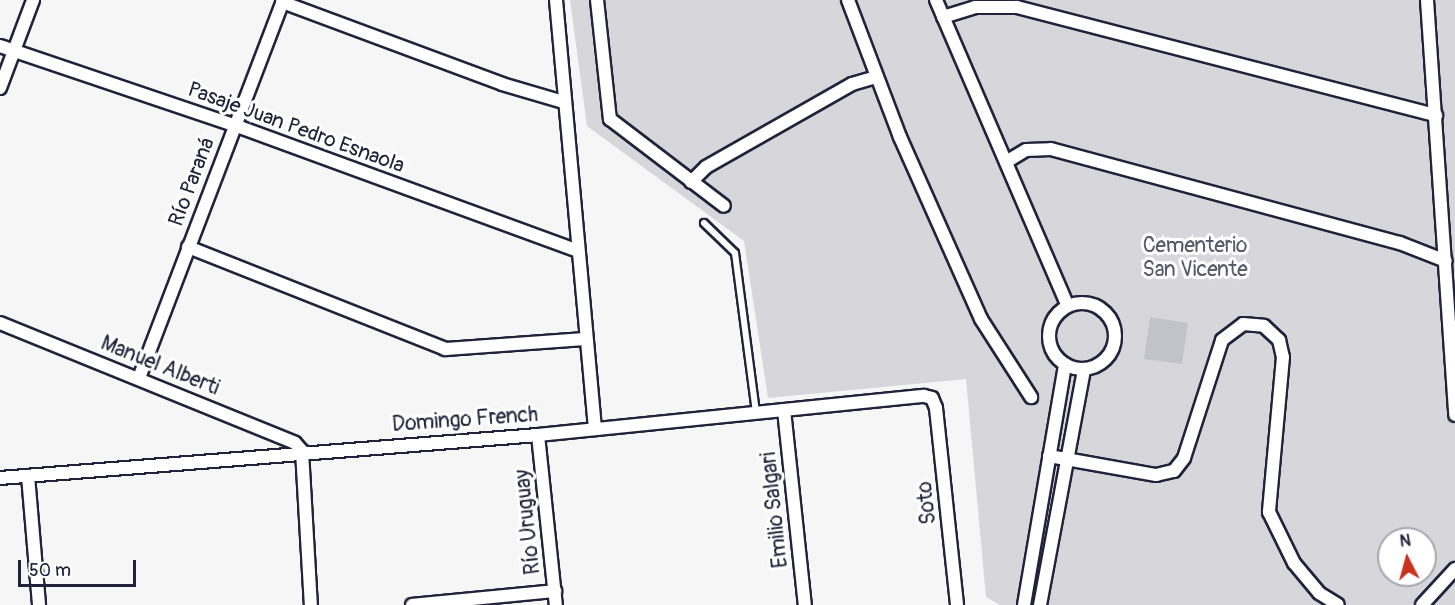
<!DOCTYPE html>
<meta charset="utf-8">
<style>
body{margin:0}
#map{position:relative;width:1455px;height:605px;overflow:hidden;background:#f6f6f7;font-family:Pangolin,sans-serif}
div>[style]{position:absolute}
.green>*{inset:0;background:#d7d7db}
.building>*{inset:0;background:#c2c2c9}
.roads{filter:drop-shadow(2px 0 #22223b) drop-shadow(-2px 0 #22223b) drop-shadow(0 2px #22223b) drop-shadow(0 -2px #22223b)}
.lane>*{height:6px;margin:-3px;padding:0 3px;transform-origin:3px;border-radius:3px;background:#fff}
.street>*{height:12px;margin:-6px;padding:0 6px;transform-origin:6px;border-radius:6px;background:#fff}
.street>.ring{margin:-6px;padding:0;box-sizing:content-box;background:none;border:12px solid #fff;border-radius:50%}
span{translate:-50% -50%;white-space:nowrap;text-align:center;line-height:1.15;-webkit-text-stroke:6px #fff;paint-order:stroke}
.street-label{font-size:21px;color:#22223b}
.park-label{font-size:21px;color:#58586b}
.north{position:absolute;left:1377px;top:527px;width:60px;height:60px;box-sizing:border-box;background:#fff;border:2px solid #a7a7b1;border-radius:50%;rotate:354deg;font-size:16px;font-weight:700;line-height:24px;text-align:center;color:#22223b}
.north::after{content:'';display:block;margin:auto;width:21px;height:27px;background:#c8321e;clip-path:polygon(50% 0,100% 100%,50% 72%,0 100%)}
.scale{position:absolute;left:18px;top:560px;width:118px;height:27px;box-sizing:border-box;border:3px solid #22223b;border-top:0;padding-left:8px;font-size:18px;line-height:21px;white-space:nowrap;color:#22223b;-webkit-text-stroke:4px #fff;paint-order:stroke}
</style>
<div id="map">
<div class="green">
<div style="clip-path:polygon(evenodd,570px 0,1455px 0,1455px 605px,1000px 605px,986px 597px,966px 379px,768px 398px,744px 241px,587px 126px,570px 0,1389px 539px,1425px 539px,1425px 575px,1389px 575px,1389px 539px)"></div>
</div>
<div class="building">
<div style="clip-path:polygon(1150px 317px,1188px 323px,1182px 364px,1144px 359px)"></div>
</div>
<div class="roads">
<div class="lane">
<div style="left:704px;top:223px;width:43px;rotate:44.1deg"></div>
<div style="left:735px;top:253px;width:160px;rotate:82.5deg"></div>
</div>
<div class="street">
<div style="left:556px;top:0;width:431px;rotate:84.8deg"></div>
<div style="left:597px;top:0;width:120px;rotate:83.8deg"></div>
<div style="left:610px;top:119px;width:143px;rotate:37.3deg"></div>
<div style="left:848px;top:0;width:147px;rotate:69.2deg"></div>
<div style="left:900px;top:137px;width:199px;rotate:66deg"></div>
<div style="left:981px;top:319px;width:93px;rotate:57.3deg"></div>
<div style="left:936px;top:0;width:333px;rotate:66.7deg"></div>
<div style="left:1427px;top:0;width:416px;rotate:86.1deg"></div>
<div style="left:282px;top:2px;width:235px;rotate:20.4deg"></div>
<div style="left:502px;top:84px;width:64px;rotate:16.4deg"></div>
<div style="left:943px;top:17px;width:34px;rotate:-17deg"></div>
<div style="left:975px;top:7px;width:42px"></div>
<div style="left:1017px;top:7px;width:433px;rotate:14.5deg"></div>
<div style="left:0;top:46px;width:247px;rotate:18.7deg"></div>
<div style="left:234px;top:125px;width:366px;rotate:20.1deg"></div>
<div style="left:0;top:88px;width:94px;rotate:-69.4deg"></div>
<div style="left:1006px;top:162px;width:23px;rotate:-31deg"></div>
<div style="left:1026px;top:150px;width:25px;rotate:-2deg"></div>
<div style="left:1051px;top:149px;width:361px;rotate:15.1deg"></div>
<div style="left:1400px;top:243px;width:49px;rotate:21.4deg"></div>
<div style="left:691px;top:182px;width:21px;rotate:-45deg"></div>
<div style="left:706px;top:167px;width:168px;rotate:-29.6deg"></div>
<div style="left:852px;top:84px;width:26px;rotate:-16deg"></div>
<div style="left:188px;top:247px;width:277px;rotate:21.6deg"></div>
<div style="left:445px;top:349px;width:141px;rotate:-4.1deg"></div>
<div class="ring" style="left:1049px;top:303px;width:54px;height:54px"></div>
<div style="left:0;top:323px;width:318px;rotate:22.1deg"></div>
<div style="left:295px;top:443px;width:11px;rotate:49deg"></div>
<div style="left:302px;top:451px;width:154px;rotate:86.7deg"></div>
<div style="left:139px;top:378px;width:404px;rotate:-69.1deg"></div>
<div style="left:784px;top:410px;width:196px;rotate:83.9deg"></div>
<div style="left:538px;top:435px;width:171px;rotate:84deg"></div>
<div style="left:1049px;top:456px;width:109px;rotate:10.1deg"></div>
<div style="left:1156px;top:475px;width:18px;rotate:-13deg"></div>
<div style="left:1174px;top:471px;width:16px;rotate:-52deg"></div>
<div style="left:1184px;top:458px;width:124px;rotate:-72.1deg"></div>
<div style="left:1222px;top:340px;width:26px;rotate:-37deg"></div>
<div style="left:1243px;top:324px;width:21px;rotate:5deg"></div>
<div style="left:1264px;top:326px;width:21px;rotate:43deg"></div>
<div style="left:1279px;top:340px;width:17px;rotate:77deg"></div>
<div style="left:1283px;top:357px;width:156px;rotate:95.2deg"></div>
<div style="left:1269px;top:512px;width:57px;rotate:63.9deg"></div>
<div style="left:1294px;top:563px;width:39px;rotate:50deg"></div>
<div style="left:1319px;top:593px;width:22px;rotate:32deg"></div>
<div style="left:28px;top:476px;width:129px;rotate:85.1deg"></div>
<div style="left:0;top:478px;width:540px;rotate:-4.57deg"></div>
<div style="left:538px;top:435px;width:388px;rotate:-5.8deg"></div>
<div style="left:924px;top:396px;width:8px;rotate:14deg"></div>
<div style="left:932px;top:398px;width:11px;rotate:68deg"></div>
<div style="left:936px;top:408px;width:198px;rotate:83.9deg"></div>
<div style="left:412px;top:605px;width:144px;rotate:-5.6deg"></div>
<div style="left:1024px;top:605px;width:243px;rotate:-80.3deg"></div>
<div style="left:1040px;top:605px;width:240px;rotate:-79.4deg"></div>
<div style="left:1422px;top:605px;width:49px;rotate:-47.5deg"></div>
</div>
</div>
<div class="street-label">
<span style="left:296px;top:128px;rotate:20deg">Pasaje Juan Pedro Esnaola</span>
<span style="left:192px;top:182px;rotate:-69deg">Río Paraná</span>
<span style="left:160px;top:366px;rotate:22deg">Manuel Alberti</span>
<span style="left:465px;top:420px;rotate:-4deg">Domingo French</span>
<span style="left:927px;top:503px;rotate:-96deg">Soto</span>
<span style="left:775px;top:510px;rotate:-96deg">Emilio Salgari</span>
<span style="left:528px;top:522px;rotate:-96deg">Río Uruguay</span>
</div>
<div class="park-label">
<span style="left:1195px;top:258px">Cementerio<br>San Vicente</span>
</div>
<div class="north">N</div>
<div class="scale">50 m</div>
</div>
